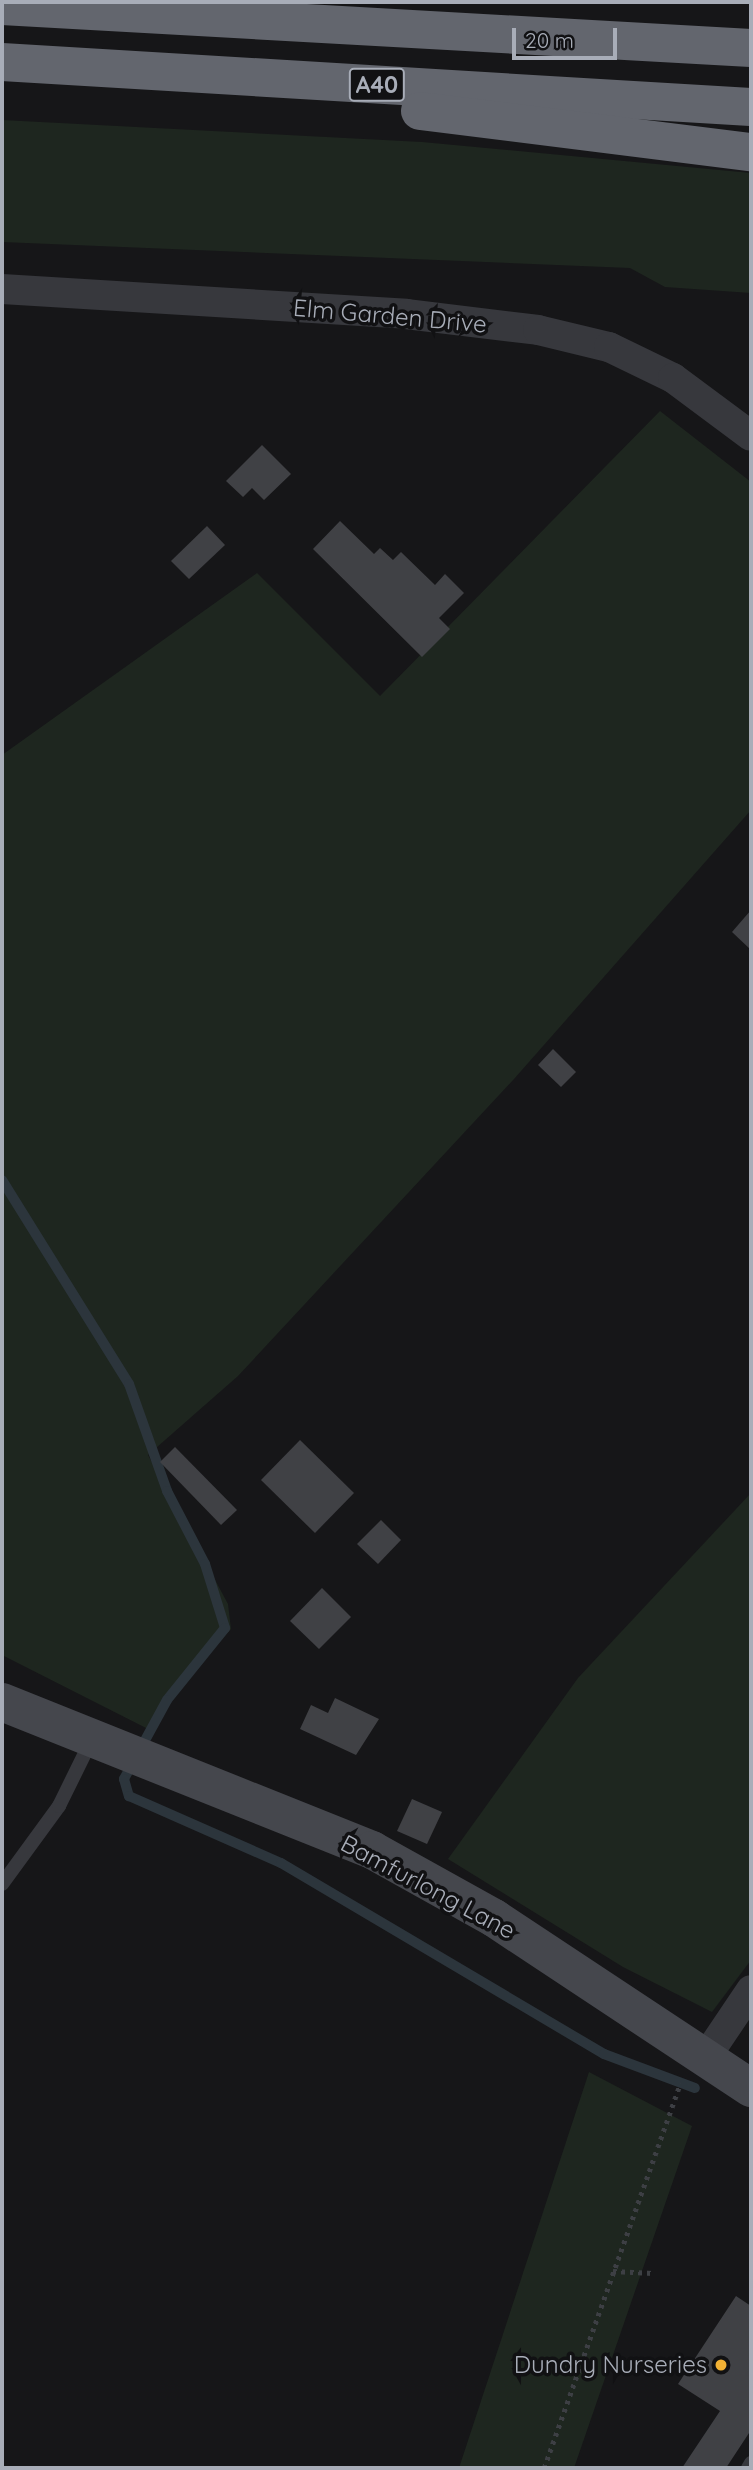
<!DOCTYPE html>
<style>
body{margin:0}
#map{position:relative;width:753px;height:2470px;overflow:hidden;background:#161618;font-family:Quicksand,sans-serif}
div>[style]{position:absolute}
.green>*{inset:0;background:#1e261f}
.stream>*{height:10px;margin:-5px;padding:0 5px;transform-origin:5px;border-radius:5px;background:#2c353c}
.building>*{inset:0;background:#404145}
.path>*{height:4.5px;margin-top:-2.25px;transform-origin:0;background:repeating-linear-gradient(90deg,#3d3f44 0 3.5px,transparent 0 8.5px)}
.lane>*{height:14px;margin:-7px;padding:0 7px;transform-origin:7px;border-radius:7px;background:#37383d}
.street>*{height:30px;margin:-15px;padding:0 15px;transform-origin:15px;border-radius:15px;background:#37383d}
.secondary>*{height:38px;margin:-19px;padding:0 19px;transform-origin:19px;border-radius:19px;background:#45474d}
.highway>*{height:38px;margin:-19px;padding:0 19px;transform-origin:19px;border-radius:19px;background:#63666e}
.dots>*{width:19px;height:19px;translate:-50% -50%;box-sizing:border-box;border:4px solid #111113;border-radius:50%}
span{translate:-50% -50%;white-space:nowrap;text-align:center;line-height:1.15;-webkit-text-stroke:7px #111113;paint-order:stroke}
.shield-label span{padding:2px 5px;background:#111113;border:2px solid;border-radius:5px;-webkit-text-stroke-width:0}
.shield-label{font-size:23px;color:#a8adb8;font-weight:700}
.street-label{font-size:24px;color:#a8adb8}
.poi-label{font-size:24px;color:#a8adb8}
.right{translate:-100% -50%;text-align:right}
.frame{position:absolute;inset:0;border:4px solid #a8adb8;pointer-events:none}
.scale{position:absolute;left:512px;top:28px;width:105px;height:32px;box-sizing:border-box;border:4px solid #a8adb8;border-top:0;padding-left:9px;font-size:21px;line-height:24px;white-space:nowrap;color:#a8adb8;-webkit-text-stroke:5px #111113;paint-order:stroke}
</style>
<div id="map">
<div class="green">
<div style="clip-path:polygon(2px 120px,422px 142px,751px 173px,751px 293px,665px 287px,630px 268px,2px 242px)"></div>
<div style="clip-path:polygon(660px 411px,751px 482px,751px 810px,514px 1079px,238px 1376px,148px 1455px,228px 1604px,231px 1629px,167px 1700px,150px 1730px,2px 1655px,2px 755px,257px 573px,380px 696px)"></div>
<div style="clip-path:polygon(751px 1493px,751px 1960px,712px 2012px,623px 1967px,448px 1859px,578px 1678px)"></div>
<div style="clip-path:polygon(589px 2072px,692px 2126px,574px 2468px,459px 2468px)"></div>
</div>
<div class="stream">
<div style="left:2px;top:1180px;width:240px;rotate:58.1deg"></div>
<div style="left:129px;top:1384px;width:114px;rotate:70.4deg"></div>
<div style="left:167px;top:1491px;width:82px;rotate:62.5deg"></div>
<div style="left:205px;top:1564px;width:67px;rotate:72.6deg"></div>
<div style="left:225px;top:1628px;width:92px;rotate:128.9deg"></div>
<div style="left:167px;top:1700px;width:90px;rotate:118.6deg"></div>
<div style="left:124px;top:1779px;width:18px;rotate:74deg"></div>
<div style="left:129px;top:1796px;width:166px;rotate:23.8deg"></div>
<div style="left:281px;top:1863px;width:375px;rotate:30.6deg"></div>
<div style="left:604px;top:2054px;width:97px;rotate:20.5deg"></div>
</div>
<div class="building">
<div style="clip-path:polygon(262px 445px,291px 474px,264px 500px,252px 488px,243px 497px,226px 481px)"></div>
<div style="clip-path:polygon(340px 521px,374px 554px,380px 548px,393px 560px,401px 552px,435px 585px,445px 574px,464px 593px,439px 618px,450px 629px,422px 657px,313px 549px)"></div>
<div style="clip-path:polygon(207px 526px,225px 545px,189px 579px,171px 561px)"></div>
<div style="clip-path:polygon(751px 910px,751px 950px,732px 932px)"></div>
<div style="clip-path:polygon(553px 1049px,576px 1072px,561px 1087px,538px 1065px)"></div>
<div style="clip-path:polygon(300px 1440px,354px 1493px,315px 1533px,261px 1480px)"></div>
<div style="clip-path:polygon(175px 1447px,237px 1510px,221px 1525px,160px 1462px)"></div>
<div style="clip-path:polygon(381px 1520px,401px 1540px,378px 1564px,357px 1544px)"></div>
<div style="clip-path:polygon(322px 1588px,351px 1617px,319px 1649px,290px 1621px)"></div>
<div style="clip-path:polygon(335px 1698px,379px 1719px,356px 1755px,300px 1729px,311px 1705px,328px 1713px)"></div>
<div style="clip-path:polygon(412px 1799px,442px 1812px,427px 1844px,397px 1831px)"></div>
<div style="clip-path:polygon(736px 2296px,751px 2306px,751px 2430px,726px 2468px,682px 2468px,720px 2411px,678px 2384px)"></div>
</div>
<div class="path">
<div style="left:613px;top:2271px;width:40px;rotate:2.9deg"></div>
<div style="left:544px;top:2468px;width:408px;rotate:-70.5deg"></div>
</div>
<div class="lane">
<div style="left:2px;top:1884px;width:97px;rotate:-53.8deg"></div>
<div style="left:59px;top:1806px;width:72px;rotate:-63.8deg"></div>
<div style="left:748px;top:2468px;width:6px;rotate:-59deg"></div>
</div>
<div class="street">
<div style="left:2px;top:289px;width:405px;rotate:3.5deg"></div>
<div style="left:406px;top:314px;width:133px;rotate:6.9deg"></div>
<div style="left:538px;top:330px;width:73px;rotate:13.5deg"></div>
<div style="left:609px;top:347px;width:71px;rotate:25.8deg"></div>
<div style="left:673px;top:378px;width:97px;rotate:36.6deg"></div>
<div style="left:704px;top:2060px;width:84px;rotate:-56.1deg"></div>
</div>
<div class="secondary">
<div style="left:2px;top:1702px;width:399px;rotate:21.8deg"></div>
<div style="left:372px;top:1850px;width:140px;rotate:29.1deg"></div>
<div style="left:494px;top:1918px;width:308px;rotate:33.5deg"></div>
</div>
<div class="highway">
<div style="left:2px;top:6px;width:750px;rotate:3.21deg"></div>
<div style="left:2px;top:62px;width:750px;rotate:3.44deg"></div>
<div style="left:420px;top:111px;width:334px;rotate:7.1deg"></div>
</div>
<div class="dots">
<div style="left:721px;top:2365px;background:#f2b134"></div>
</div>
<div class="shield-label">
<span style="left:377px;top:85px">A40</span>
</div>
<div class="street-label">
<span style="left:390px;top:316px;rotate:5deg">Elm Garden Drive</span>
<span style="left:428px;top:1887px;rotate:28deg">Bamfurlong Lane</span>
</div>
<div class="poi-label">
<span class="right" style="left:707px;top:2365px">Dundry Nurseries</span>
</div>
<div class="frame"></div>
<div class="scale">20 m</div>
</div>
